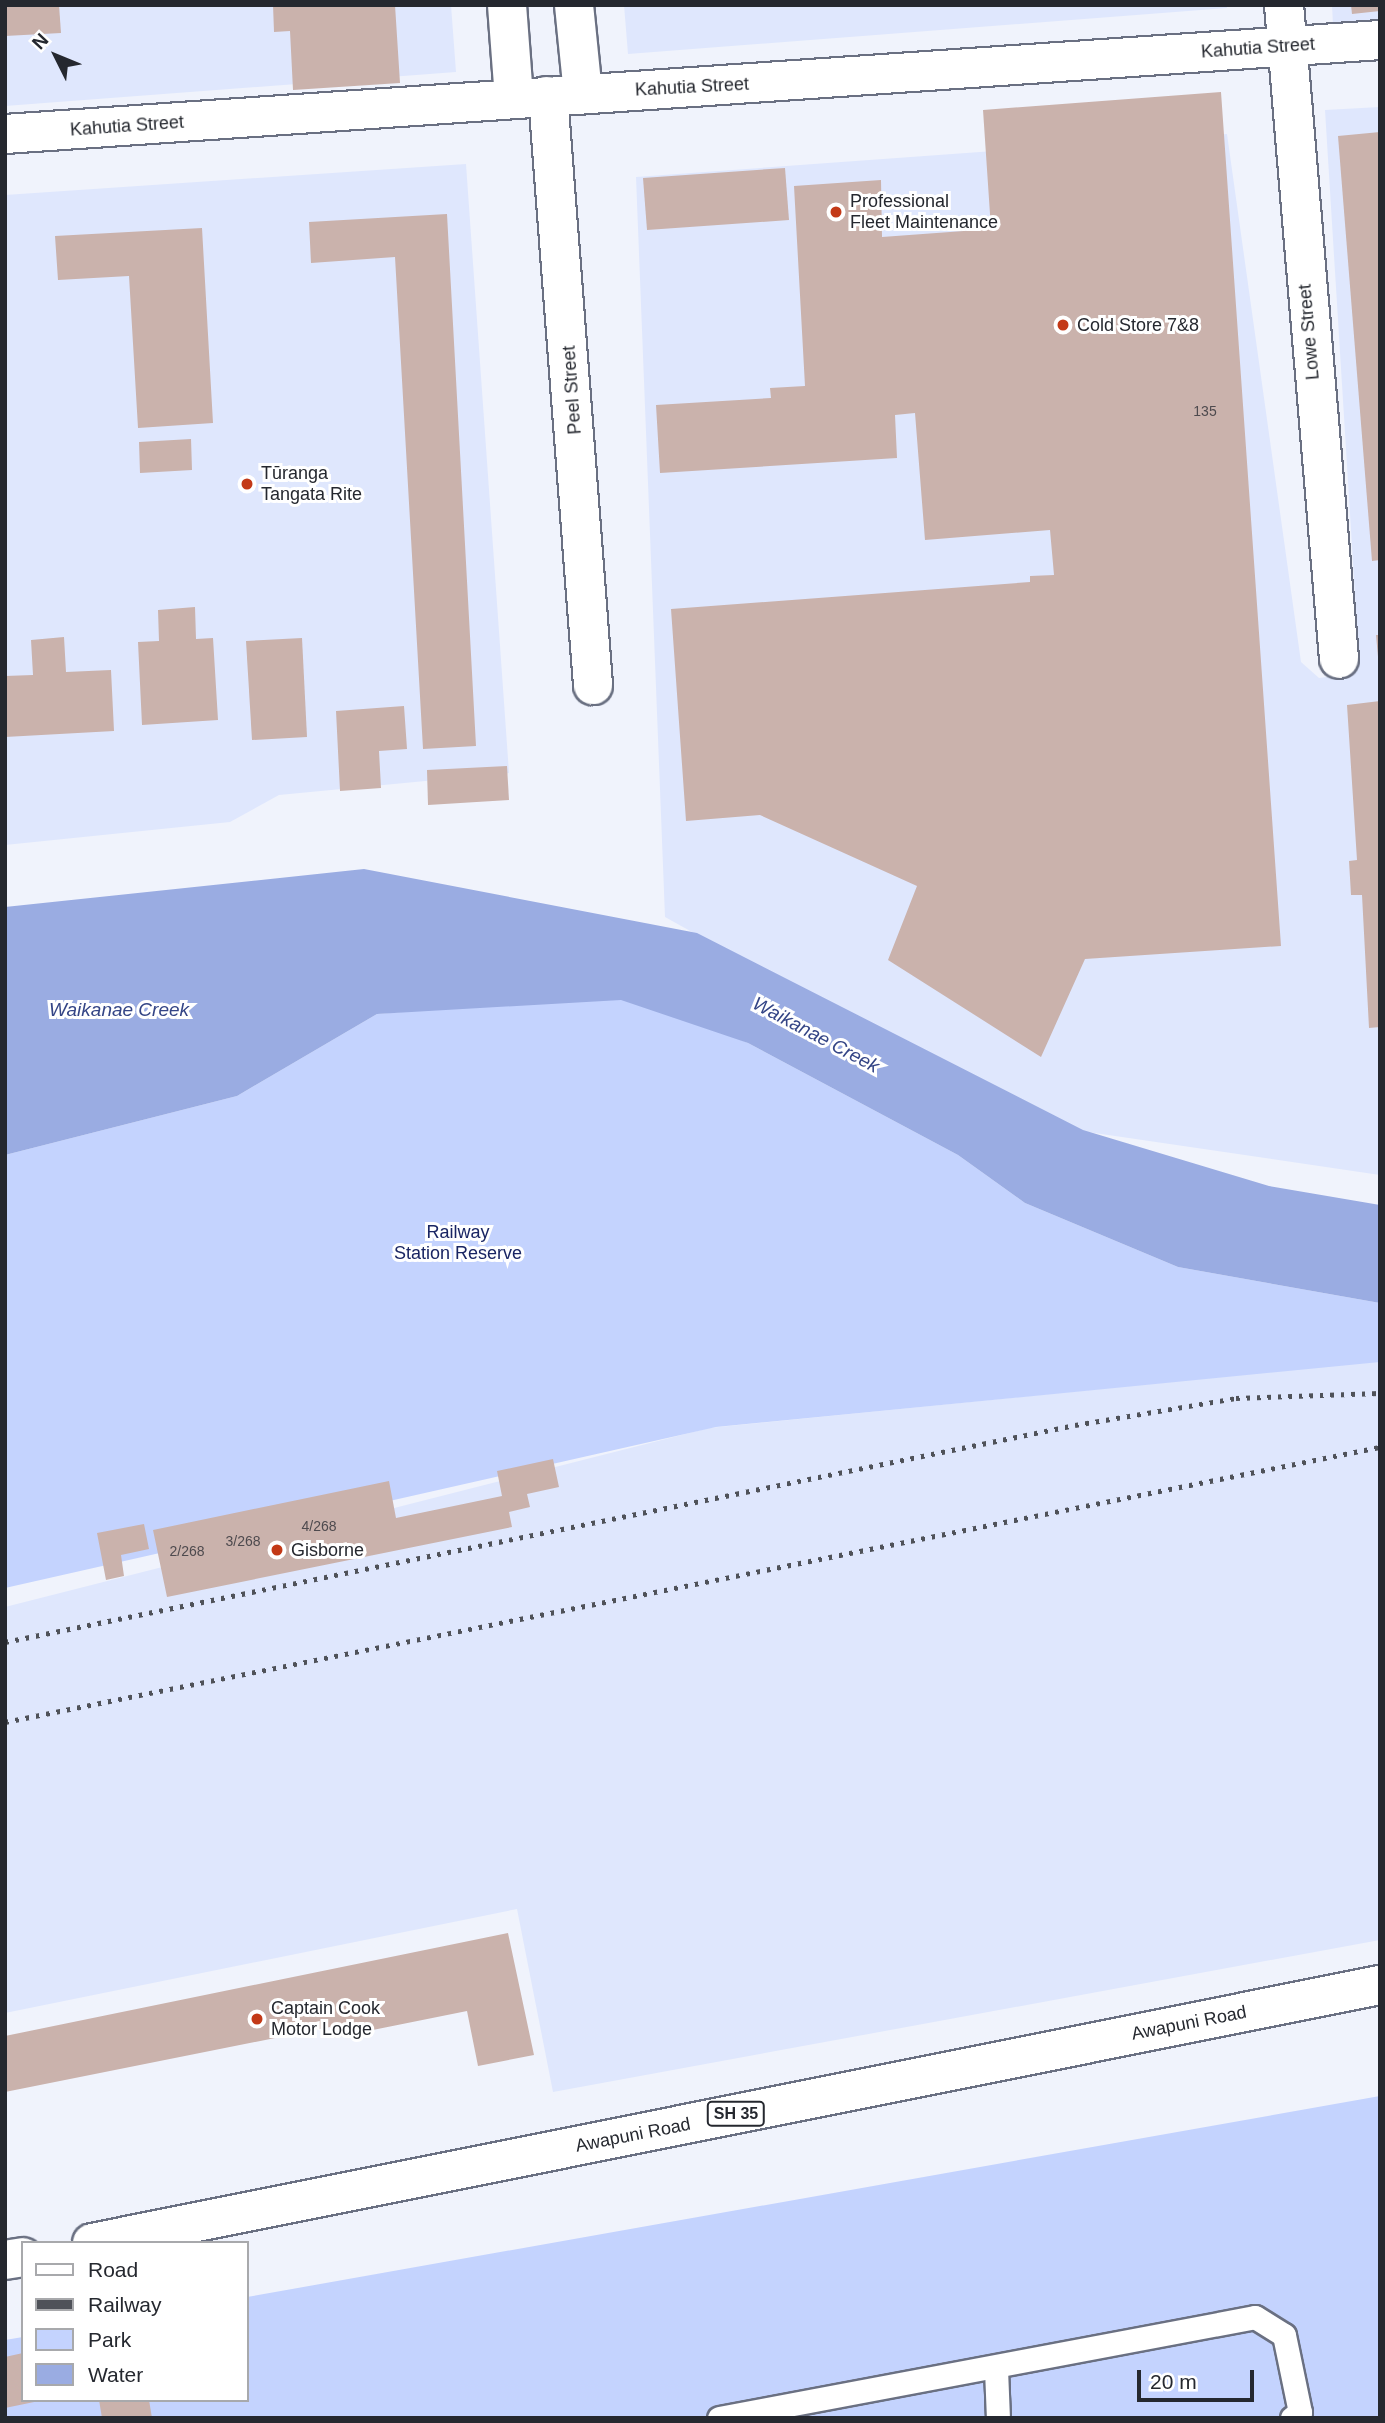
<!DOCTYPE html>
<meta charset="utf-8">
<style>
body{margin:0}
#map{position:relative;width:1385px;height:2423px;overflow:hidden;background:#f0f3fc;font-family:Arial,sans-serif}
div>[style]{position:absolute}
.built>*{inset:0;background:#dfe7fd}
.green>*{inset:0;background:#c4d3fe}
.water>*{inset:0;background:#9aace2}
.building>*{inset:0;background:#cab2ac}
.roads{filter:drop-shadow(2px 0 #6a7082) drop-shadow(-2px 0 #6a7082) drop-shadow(0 2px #6a7082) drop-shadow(0 -2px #6a7082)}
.lane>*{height:23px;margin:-11.5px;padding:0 11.5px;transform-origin:11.5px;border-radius:11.5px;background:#fff}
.street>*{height:38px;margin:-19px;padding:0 19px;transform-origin:19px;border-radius:19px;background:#fff}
.highway>*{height:38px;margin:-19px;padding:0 19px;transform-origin:19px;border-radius:19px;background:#fff}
.rail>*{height:5px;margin-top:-2.5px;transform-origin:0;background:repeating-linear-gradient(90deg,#4f5259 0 3.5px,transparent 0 10.5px)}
.dots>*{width:19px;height:19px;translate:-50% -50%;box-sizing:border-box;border:4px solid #fff;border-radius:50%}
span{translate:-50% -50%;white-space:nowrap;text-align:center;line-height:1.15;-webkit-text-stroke:6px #fff;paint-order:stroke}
.number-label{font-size:14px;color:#4e4a4e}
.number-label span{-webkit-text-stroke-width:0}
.shield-label span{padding:2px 5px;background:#fff;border:2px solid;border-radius:5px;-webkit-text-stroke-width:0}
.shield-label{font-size:16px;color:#25282f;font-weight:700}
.street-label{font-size:18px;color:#25282f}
.poi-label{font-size:18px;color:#25282f}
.left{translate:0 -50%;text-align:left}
.park-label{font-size:18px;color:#192563}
.water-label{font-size:19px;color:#344586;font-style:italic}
.frame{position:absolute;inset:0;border:7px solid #25282f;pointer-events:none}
.legend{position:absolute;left:21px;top:2241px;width:228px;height:161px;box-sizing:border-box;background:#fff;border:2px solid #a8a9ac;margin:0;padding:9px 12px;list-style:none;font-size:21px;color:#25282f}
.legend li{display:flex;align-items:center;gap:14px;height:35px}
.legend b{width:35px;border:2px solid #a8a9ac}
.north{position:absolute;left:21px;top:21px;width:70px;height:70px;-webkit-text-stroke:5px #fff;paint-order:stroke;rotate:313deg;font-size:19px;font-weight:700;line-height:28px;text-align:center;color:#25282f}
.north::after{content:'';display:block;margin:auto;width:24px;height:32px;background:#25282f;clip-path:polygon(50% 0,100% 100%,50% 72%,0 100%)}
.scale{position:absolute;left:1137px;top:2370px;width:117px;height:32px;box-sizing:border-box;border:4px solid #25282f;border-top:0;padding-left:9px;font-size:21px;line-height:24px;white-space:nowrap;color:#25282f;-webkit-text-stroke:5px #fff;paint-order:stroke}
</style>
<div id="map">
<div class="built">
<div style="clip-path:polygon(5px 5px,451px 5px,456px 72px,5px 106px)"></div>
<div style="clip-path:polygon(624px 5px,1226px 5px,1227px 8px,628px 54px)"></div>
<div style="clip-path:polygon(1332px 5px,1380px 5px,1380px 21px,1333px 25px)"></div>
<div style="clip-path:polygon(1380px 107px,1380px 1175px,1040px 1125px,665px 917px,636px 177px,1227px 134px,1301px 662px,1319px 678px,1350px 674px,1359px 659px,1325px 110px)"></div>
<div style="clip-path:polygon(466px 164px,509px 773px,279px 795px,230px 822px,5px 845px,5px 195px)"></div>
<div style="clip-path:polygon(1380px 1361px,1380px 1940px,553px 2092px,517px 1909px,5px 2013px,5px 1607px,709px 1428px)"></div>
</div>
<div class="green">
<div style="clip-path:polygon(630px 993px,748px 1043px,958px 1155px,1025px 1203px,1178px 1267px,1380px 1303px,1380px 1362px,716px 1427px,5px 1588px,5px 1155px,237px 1096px,377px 1014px)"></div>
<div style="clip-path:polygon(1380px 2096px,1380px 2418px,5px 2418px,5px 2340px,23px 2337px,23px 2400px,247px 2400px,247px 2297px)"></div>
</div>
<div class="water">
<div style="clip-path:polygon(364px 869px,697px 933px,1083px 1130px,1269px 1186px,1380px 1205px,1380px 1303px,1178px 1267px,1025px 1203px,958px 1155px,748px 1043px,621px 1000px,377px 1014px,237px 1096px,5px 1155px,5px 907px)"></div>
</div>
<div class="building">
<div style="clip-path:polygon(5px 5px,59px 5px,61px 33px,5px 36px)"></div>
<div style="clip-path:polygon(273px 5px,395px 5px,400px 83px,293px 90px,290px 31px,274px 32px)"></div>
<div style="clip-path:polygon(1351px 5px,1380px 5px,1380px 11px,1352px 14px)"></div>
<div style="clip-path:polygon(1221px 92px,1281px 946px,1085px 959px,1041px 1057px,888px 960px,917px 886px,760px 815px,686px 821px,671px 609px,1030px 582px,1030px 576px,1054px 575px,1050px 530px,925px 540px,915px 413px,895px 415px,897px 458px,660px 473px,656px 405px,771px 398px,770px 388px,805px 386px,794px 186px,881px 180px,882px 237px,991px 229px,983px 110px)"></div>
<div style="clip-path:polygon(1380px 132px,1380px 560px,1372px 561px,1338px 136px)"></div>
<div style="clip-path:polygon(785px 168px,789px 220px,647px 230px,643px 178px)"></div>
<div style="clip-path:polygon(447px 214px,476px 746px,423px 749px,395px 257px,311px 263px,309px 222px)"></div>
<div style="clip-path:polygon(202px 228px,213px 423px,138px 428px,129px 276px,58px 280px,55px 236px)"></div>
<div style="clip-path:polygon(191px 439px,192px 470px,140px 473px,139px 442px)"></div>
<div style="clip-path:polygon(195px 607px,196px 639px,213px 638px,218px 720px,142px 725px,138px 642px,159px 641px,158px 610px)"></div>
<div style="clip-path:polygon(1376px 635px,1380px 635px,1380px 657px,1378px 657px)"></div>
<div style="clip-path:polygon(64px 637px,66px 672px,111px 670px,114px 731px,5px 737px,5px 676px,33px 675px,31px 640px)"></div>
<div style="clip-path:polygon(302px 638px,307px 737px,252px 740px,246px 641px)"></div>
<div style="clip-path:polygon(1380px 701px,1380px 1027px,1369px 1028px,1362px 895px,1351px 895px,1349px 861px,1357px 860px,1347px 705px)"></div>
<div style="clip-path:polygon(404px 706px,407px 749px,379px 751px,381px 788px,340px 791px,336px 711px)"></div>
<div style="clip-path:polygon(507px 766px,509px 800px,428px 805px,427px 770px)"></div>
<div style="clip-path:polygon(553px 1459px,559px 1487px,527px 1494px,530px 1507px,509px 1512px,512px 1527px,167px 1597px,153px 1530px,389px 1481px,396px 1518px,502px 1496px,497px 1471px)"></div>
<div style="clip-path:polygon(144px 1524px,149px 1549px,121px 1555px,124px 1576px,106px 1580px,97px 1533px)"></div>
<div style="clip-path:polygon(508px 1933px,534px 2055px,478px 2066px,467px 2011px,333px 2038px,330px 2027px,5px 2092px,5px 2036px)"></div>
<div style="clip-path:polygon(23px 2353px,23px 2400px,39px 2401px,5px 2408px,5px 2357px)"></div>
<div style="clip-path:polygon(99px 2400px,149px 2400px,152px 2418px,102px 2418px)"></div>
</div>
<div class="roads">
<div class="lane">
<div style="left:996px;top:2369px;width:49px;rotate:87.7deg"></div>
<div style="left:719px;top:2418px;width:545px;rotate:-10.67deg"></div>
<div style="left:1255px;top:2317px;width:34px;rotate:32deg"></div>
<div style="left:1284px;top:2335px;width:79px;rotate:78.3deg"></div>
<div style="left:1300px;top:2412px;width:10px;rotate:143deg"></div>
</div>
<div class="street">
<div style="left:507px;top:5px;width:94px;rotate:85.7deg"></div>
<div style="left:574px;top:5px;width:88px;rotate:84.2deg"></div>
<div style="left:1284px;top:5px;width:656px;rotate:85.19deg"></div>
<div style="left:548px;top:96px;width:591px;rotate:85.63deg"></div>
<div style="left:5px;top:134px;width:1378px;rotate:-3.91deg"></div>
</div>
<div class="highway">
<div style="left:92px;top:2243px;width:1314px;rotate:-11.33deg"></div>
<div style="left:5px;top:2260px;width:18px;rotate:-9deg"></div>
</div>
</div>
<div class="rail">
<div style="left:5px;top:1642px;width:1092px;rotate:-11.46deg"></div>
<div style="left:1075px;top:1425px;width:163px;rotate:-9.5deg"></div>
<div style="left:1236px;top:1398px;width:144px;rotate:-2deg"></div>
<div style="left:5px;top:1722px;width:1402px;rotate:-11.31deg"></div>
</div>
<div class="dots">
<div style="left:836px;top:212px;background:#c33917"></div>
<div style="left:1063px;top:325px;background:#c33917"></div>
<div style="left:247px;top:484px;background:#c33917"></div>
<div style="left:277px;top:1550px;background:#c33917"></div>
<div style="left:257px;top:2019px;background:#c33917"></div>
</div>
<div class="number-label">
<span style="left:1205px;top:411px">135</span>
<span style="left:319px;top:1526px">4/268</span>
<span style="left:243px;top:1541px">3/268</span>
<span style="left:187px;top:1551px">2/268</span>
</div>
<div class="shield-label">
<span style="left:736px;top:2114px">SH 35</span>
</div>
<div class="street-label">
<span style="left:1258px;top:48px;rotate:-4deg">Kahutia Street</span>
<span style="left:692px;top:87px;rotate:-3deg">Kahutia Street</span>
<span style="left:127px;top:126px;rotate:-4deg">Kahutia Street</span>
<span style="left:1309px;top:332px;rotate:-95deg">Lowe Street</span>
<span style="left:572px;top:390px;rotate:-94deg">Peel Street</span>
<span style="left:1189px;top:2023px;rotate:-11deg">Awapuni Road</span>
<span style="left:633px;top:2135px;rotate:-11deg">Awapuni Road</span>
</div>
<div class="poi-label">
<span class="left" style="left:850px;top:212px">Professional<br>Fleet Maintenance</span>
<span class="left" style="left:1077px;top:325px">Cold Store 7&amp;8</span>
<span class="left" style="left:261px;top:484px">Tūranga<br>Tangata Rite</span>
<span class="left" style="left:291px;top:1550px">Gisborne</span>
<span class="left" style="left:271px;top:2019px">Captain Cook<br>Motor Lodge</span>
</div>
<div class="park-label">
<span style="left:458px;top:1243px">Railway<br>Station Reserve</span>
</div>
<div class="water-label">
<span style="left:119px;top:1010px">Waikanae Creek</span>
<span style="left:816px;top:1035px;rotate:28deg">Waikanae Creek</span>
</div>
<div class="frame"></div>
<ul class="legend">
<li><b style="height:9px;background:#fff"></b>Road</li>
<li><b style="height:9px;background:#4f5259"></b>Railway</li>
<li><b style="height:19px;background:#c4d3fe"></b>Park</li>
<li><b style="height:19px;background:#9aace2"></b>Water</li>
</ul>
<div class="north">N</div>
<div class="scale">20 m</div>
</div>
